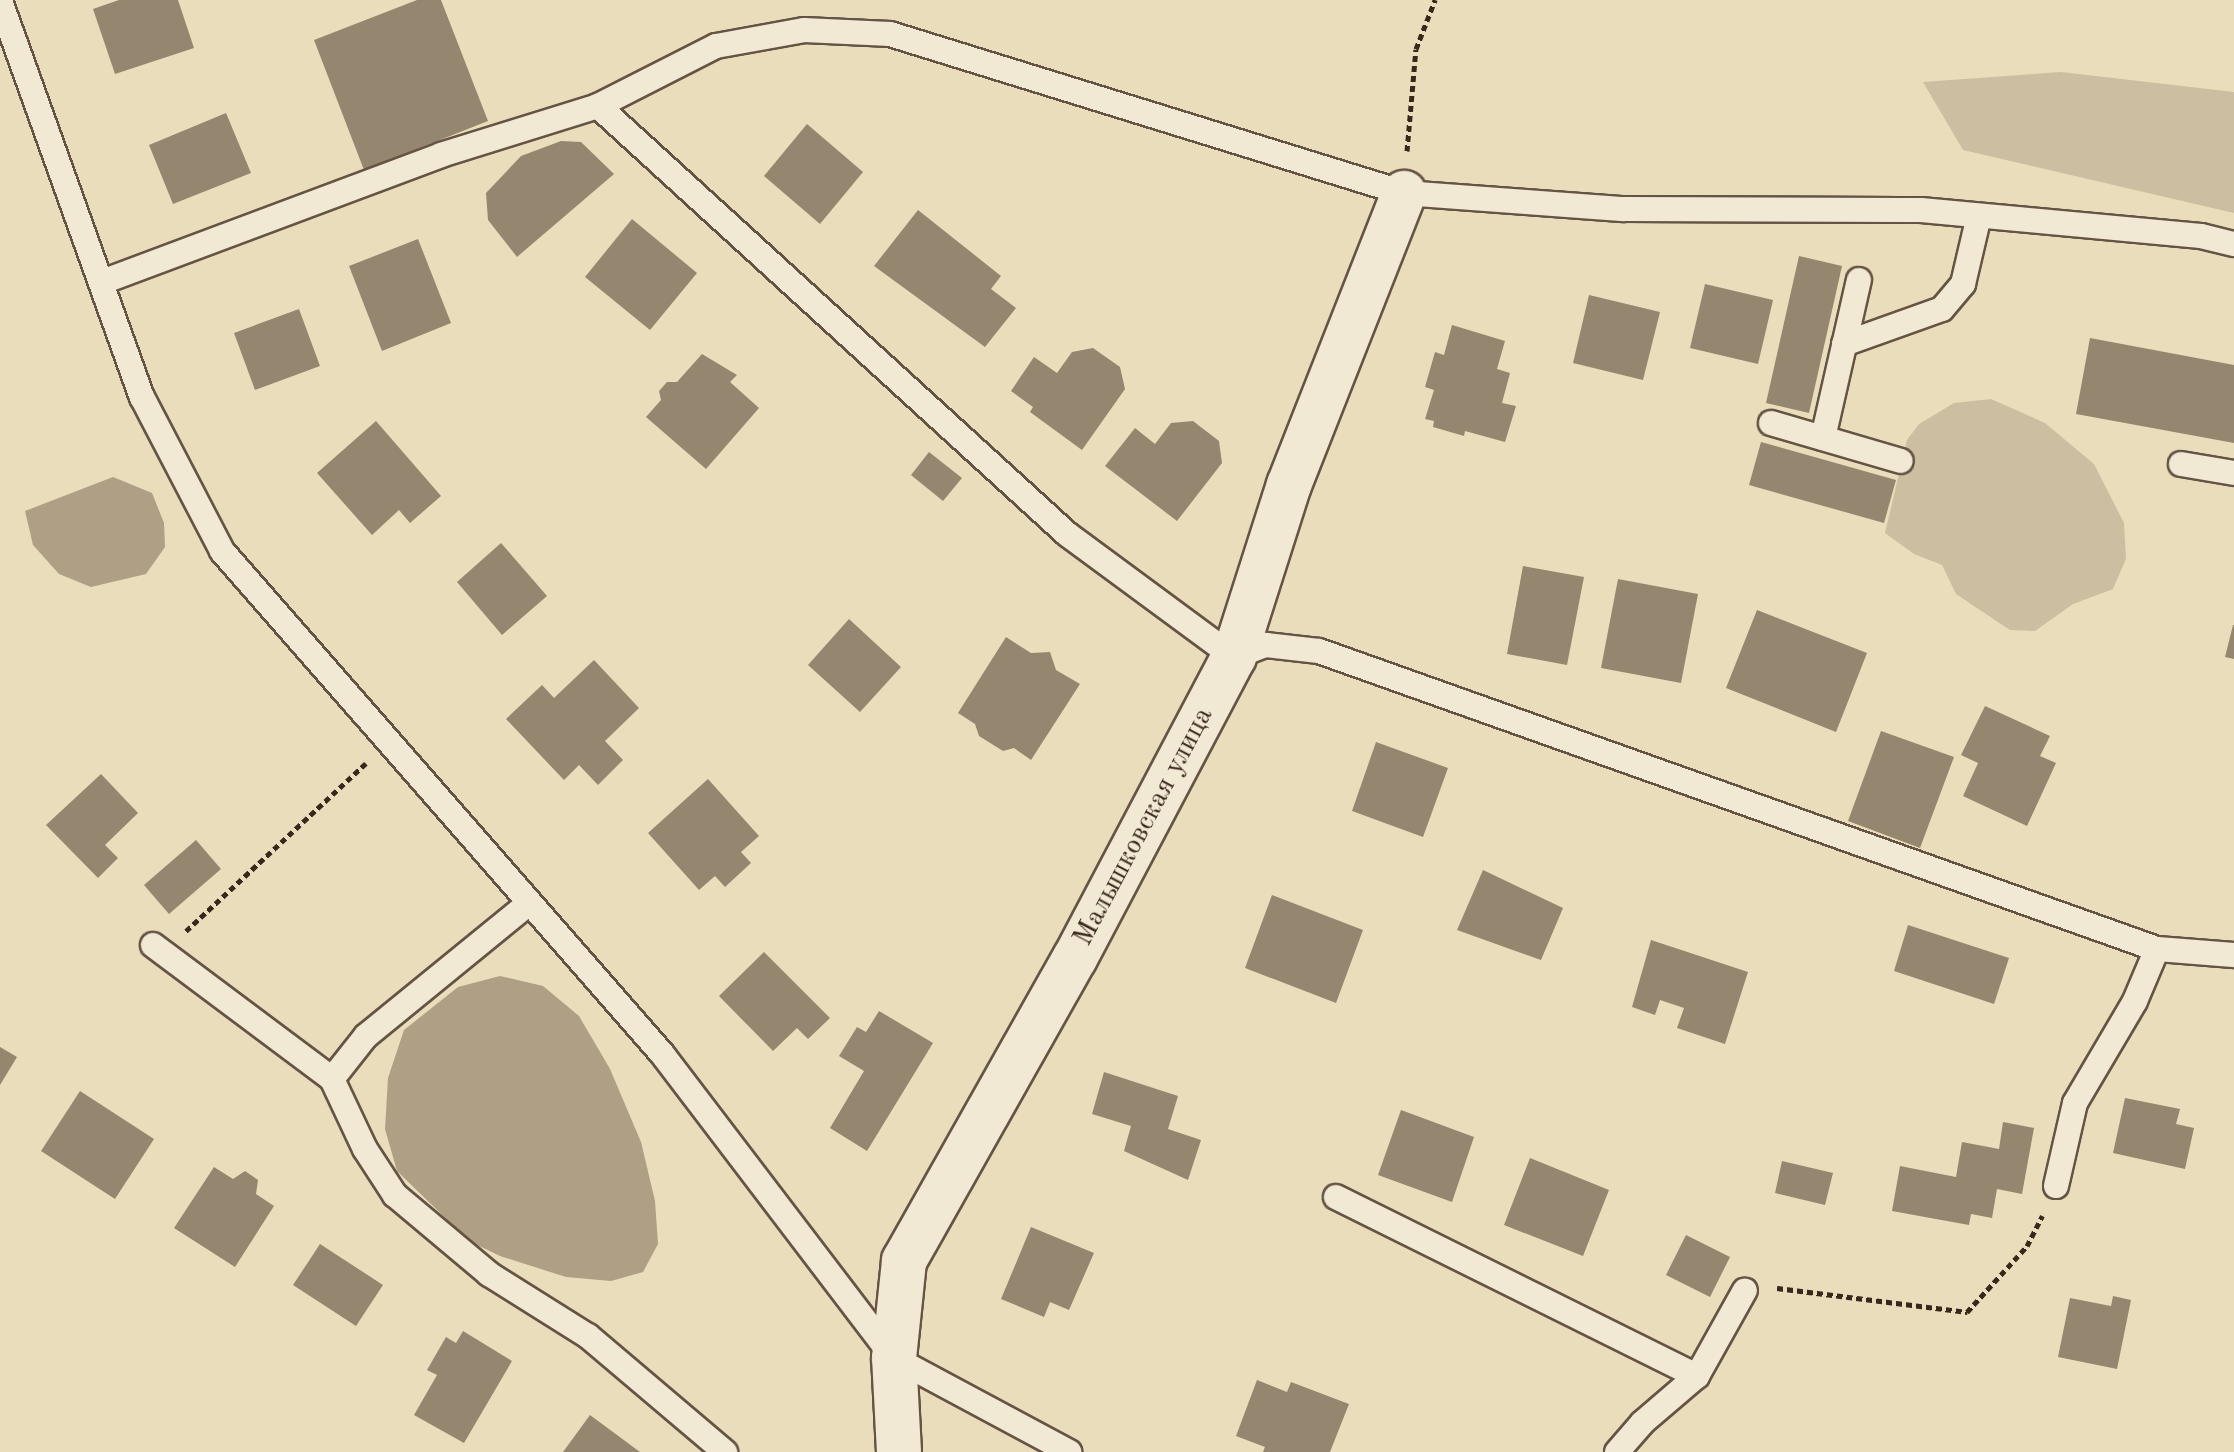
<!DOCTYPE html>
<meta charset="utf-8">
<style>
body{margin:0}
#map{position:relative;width:2234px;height:1452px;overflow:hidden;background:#eaddbb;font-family:"Old Standard TT",serif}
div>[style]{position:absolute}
.green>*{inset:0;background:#ccbea0}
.water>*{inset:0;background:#ae9f85}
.building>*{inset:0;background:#95866f}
.path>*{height:5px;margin-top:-2.5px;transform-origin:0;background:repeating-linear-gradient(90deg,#39271d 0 6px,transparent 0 10px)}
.roads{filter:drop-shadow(2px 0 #655444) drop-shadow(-2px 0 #655444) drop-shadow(0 2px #655444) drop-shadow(0 -2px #655444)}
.lane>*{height:24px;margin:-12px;padding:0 12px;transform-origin:12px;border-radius:12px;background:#f1e9d3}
.street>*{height:44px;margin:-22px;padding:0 22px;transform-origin:22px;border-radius:22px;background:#f1e9d3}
span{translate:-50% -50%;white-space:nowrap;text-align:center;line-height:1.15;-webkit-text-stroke:6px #f1e9d3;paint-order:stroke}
.street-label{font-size:28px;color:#39271d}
</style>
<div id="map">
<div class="green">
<div style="clip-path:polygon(2061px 72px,2234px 92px,2234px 213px,1963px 150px,1923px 82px)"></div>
<div style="clip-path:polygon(1991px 399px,2045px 423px,2094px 464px,2124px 523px,2126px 559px,2113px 589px,2073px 604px,2035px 631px,2010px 630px,1956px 594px,1942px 565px,1914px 554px,1885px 533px,1907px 440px,1919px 424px,1954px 403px)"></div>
</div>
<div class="water">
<div style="clip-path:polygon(113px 477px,152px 493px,164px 523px,165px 547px,146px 574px,91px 587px,59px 574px,33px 545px,25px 511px)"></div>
<div style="clip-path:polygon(500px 976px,543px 986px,579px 1016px,610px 1069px,641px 1142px,655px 1201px,658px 1244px,643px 1272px,611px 1281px,566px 1277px,500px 1256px,469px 1241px,397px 1171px,385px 1129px,388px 1078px,404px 1030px,458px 987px)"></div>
</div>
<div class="building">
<div style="clip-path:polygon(119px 0,178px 0,194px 48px,115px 74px,93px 9px)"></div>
<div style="clip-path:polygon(417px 0,441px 0,488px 121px,364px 170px,314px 40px)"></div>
<div style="clip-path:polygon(226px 113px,251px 173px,173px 204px,149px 145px)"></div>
<div style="clip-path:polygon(807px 124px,863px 172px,820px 224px,764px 176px)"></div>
<div style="clip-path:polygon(561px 141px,581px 142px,614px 174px,517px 257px,488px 220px,486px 193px,521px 156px)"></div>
<div style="clip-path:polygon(918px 210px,1001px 276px,991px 289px,1016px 308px,985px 347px,874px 266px)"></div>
<div style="clip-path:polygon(632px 219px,697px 273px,650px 330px,585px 277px)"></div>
<div style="clip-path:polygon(418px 239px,451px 323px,382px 351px,349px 266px)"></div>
<div style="clip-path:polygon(1799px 256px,1842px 266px,1809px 413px,1766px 403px)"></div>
<div style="clip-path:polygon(1705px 284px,1773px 300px,1758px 364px,1690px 348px)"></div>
<div style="clip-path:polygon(1589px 295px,1660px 312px,1643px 380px,1573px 363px)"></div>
<div style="clip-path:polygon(299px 309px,320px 366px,255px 390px,234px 333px)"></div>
<div style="clip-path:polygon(1452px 325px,1505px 341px,1497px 369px,1510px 373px,1502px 403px,1516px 406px,1505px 442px,1465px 431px,1464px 436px,1433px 427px,1434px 421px,1425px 419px,1434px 390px,1425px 387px,1435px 352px,1444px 355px)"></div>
<div style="clip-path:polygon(2090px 338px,2234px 365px,2234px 443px,2076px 414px)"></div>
<div style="clip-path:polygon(1093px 348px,1120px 367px,1125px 389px,1082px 450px,1030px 412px,1033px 407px,1011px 391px,1034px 357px,1057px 373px,1072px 352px)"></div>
<div style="clip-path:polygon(702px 354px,737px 375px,730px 382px,759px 408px,706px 469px,646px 417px,661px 400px,659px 391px,667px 382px,677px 382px)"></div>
<div style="clip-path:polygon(376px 421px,441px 496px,410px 523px,399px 510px,372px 535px,317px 473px)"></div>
<div style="clip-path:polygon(1193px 421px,1219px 441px,1222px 463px,1177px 521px,1105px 466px,1135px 428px,1155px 444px,1171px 423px)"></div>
<div style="clip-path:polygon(1761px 442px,1896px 480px,1884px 523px,1749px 485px)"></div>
<div style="clip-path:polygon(929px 452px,962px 478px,943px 501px,911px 475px)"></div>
<div style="clip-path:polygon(501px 543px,547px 596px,502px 635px,457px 582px)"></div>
<div style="clip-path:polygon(1523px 566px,1584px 577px,1567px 665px,1507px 654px)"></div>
<div style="clip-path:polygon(1618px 579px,1698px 594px,1681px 683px,1601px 668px)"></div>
<div style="clip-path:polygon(1757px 610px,1867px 653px,1836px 732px,1726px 688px)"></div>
<div style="clip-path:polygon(849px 619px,901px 667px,860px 712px,808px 665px)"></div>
<div style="clip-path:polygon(2233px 625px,2234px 625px,2234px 659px,2225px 657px)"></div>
<div style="clip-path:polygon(1006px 637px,1031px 653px,1050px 652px,1056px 670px,1080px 684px,1031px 760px,1014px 748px,1003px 751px,979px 736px,975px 724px,958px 713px)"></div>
<div style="clip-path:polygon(594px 660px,639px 708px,605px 741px,623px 760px,598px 785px,579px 765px,564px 780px,506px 719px,542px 685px,554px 698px)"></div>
<div style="clip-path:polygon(1985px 706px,2050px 736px,2040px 756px,2056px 763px,2027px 826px,1963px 796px,1978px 763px,1961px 755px)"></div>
<div style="clip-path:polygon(1881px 731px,1954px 757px,1920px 848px,1848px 821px)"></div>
<div style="clip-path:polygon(1376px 742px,1448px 768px,1423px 837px,1352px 811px)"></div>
<div style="clip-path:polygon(101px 774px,138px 813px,105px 845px,118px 858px,98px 878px,46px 825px)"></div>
<div style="clip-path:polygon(708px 779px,759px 836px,741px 852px,751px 863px,725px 887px,715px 876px,699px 890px,648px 833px)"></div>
<div style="clip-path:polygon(196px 840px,221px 869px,169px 914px,144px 885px)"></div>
<div style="clip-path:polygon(1483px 870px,1563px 908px,1541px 960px,1457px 930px)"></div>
<div style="clip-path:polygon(1272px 895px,1363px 930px,1336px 1003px,1245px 968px)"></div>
<div style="clip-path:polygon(1908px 925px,2009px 958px,1994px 1004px,1894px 971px)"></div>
<div style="clip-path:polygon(1651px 940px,1748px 972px,1725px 1044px,1677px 1028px,1684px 1008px,1660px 1000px,1655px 1015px,1632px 1007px)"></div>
<div style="clip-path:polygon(764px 952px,830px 1018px,808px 1039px,797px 1028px,773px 1051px,719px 996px)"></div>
<div style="clip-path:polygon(879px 1011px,933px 1043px,867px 1151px,830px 1128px,864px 1071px,839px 1056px,857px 1027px,866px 1032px)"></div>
<div style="clip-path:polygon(0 1047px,17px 1057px,0 1085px)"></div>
<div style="clip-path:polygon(1104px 1072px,1178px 1096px,1168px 1129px,1201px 1140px,1188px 1180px,1124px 1151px,1131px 1126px,1092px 1114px)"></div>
<div style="clip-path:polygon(80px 1091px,154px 1139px,115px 1199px,41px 1151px)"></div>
<div style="clip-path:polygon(2125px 1098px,2180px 1109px,2176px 1124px,2194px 1128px,2185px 1169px,2113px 1153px)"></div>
<div style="clip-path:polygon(1401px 1110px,1474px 1137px,1452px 1202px,1378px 1175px)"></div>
<div style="clip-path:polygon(2003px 1122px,2034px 1128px,2022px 1194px,1997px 1189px,1992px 1218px,1971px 1214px,1969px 1225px,1892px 1211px,1900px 1166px,1956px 1177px,1962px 1142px,1999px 1149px)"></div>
<div style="clip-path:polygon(1530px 1158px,1609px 1190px,1583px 1256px,1504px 1225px)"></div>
<div style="clip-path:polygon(1782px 1161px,1833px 1173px,1825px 1205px,1775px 1193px)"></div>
<div style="clip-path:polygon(214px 1167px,233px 1179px,245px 1171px,258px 1180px,256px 1194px,274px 1206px,235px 1267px,174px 1228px)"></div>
<div style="clip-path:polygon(1031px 1227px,1094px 1253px,1069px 1310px,1050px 1302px,1044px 1317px,1001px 1299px)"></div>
<div style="clip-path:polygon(1686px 1235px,1730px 1257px,1710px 1297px,1666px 1275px)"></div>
<div style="clip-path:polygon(320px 1244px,383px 1285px,356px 1326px,293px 1285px)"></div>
<div style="clip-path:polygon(2113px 1296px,2131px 1300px,2117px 1369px,2058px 1357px,2070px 1298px,2111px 1306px)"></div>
<div style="clip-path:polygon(463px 1331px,512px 1361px,464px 1443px,414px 1415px,437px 1375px,427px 1370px,446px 1337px,456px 1343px)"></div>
<div style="clip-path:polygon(1257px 1380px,1287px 1392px,1291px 1382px,1349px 1404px,1330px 1452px,1263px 1452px,1265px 1447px,1236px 1436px)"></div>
<div style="clip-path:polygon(590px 1415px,640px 1452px,563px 1452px)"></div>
</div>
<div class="path">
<div style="left:1407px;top:151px;width:102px;rotate:-85deg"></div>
<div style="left:1416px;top:49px;width:53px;rotate:-68.8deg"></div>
<div style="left:186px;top:931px;width:246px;rotate:-43deg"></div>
<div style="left:1777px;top:1288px;width:192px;rotate:7.2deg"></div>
<div style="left:1967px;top:1312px;width:89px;rotate:-47.7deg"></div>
<div style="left:2027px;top:1246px;width:34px;rotate:-63deg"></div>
</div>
<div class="roads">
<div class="lane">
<div style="left:0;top:1px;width:421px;rotate:70.3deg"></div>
<div style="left:142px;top:397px;width:174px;rotate:62.5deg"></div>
<div style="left:222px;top:551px;width:670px;rotate:48.81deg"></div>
<div style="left:663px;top:1055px;width:381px;rotate:52.7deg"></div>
<div style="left:894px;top:1358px;width:199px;rotate:28.2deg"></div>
<div style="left:598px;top:106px;width:635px;rotate:42.38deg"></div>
<div style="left:1067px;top:534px;width:207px;rotate:36.4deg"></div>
<div style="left:1234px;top:657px;width:34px;rotate:-21deg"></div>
<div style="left:1266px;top:645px;width:53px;rotate:6.5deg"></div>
<div style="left:1319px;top:651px;width:889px;rotate:19.58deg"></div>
<div style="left:2157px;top:949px;width:77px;rotate:4.5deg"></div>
<div style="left:102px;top:282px;width:362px;rotate:-20.5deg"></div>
<div style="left:441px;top:155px;width:164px;rotate:-17.3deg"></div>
<div style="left:598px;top:106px;width:132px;rotate:-27deg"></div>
<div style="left:716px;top:46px;width:89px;rotate:-10.3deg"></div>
<div style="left:804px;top:30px;width:86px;rotate:2.7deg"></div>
<div style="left:890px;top:34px;width:538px;rotate:17.19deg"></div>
<div style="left:1404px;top:193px;width:221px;rotate:4.2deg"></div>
<div style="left:1624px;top:209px;width:297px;rotate:0.2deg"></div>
<div style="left:1921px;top:210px;width:281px;rotate:5.3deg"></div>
<div style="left:2201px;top:236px;width:34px;rotate:14deg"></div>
<div style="left:1844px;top:344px;width:104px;rotate:-19.7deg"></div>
<div style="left:1942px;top:309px;width:33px;rotate:-50deg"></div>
<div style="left:1963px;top:284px;width:70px;rotate:-76.8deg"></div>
<div style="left:1771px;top:423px;width:135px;rotate:16.3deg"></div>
<div style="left:1823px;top:438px;width:162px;rotate:-77.2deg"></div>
<div style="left:2181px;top:464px;width:54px;rotate:9.6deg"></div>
<div style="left:153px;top:945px;width:224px;rotate:36.8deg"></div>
<div style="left:332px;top:1079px;width:77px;rotate:64.8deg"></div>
<div style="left:365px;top:1149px;width:55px;rotate:56.9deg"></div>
<div style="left:395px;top:1195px;width:123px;rotate:40deg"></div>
<div style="left:489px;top:1274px;width:117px;rotate:32.1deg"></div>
<div style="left:588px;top:1336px;width:180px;rotate:40.3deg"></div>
<div style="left:332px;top:1079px;width:55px;rotate:-51.7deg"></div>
<div style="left:366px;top:1036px;width:210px;rotate:-39.2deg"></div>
<div style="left:2056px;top:1186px;width:85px;rotate:-77.1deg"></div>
<div style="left:2075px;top:1103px;width:118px;rotate:-59.5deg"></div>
<div style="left:2135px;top:1001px;width:56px;rotate:-67.1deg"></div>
<div style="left:1336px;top:1197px;width:403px;rotate:26.4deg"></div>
<div style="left:1617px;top:1452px;width:38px;rotate:-49deg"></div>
<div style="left:1642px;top:1423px;width:72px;rotate:-40.5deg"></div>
<div style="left:1697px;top:1376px;width:98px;rotate:-60.8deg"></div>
</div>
<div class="street">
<div style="left:899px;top:1452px;width:94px;rotate:-93deg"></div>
<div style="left:894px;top:1358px;width:98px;rotate:-84.1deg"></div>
<div style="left:904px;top:1261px;width:348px;rotate:-60.6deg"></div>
<div style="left:1075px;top:958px;width:340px;rotate:-62.2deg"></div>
<div style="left:1234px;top:657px;width:181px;rotate:-72.3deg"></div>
<div style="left:1289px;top:485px;width:314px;rotate:-68.5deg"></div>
</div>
</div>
<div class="street-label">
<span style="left:1144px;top:827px;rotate:-62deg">Малышковская улица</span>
</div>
</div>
